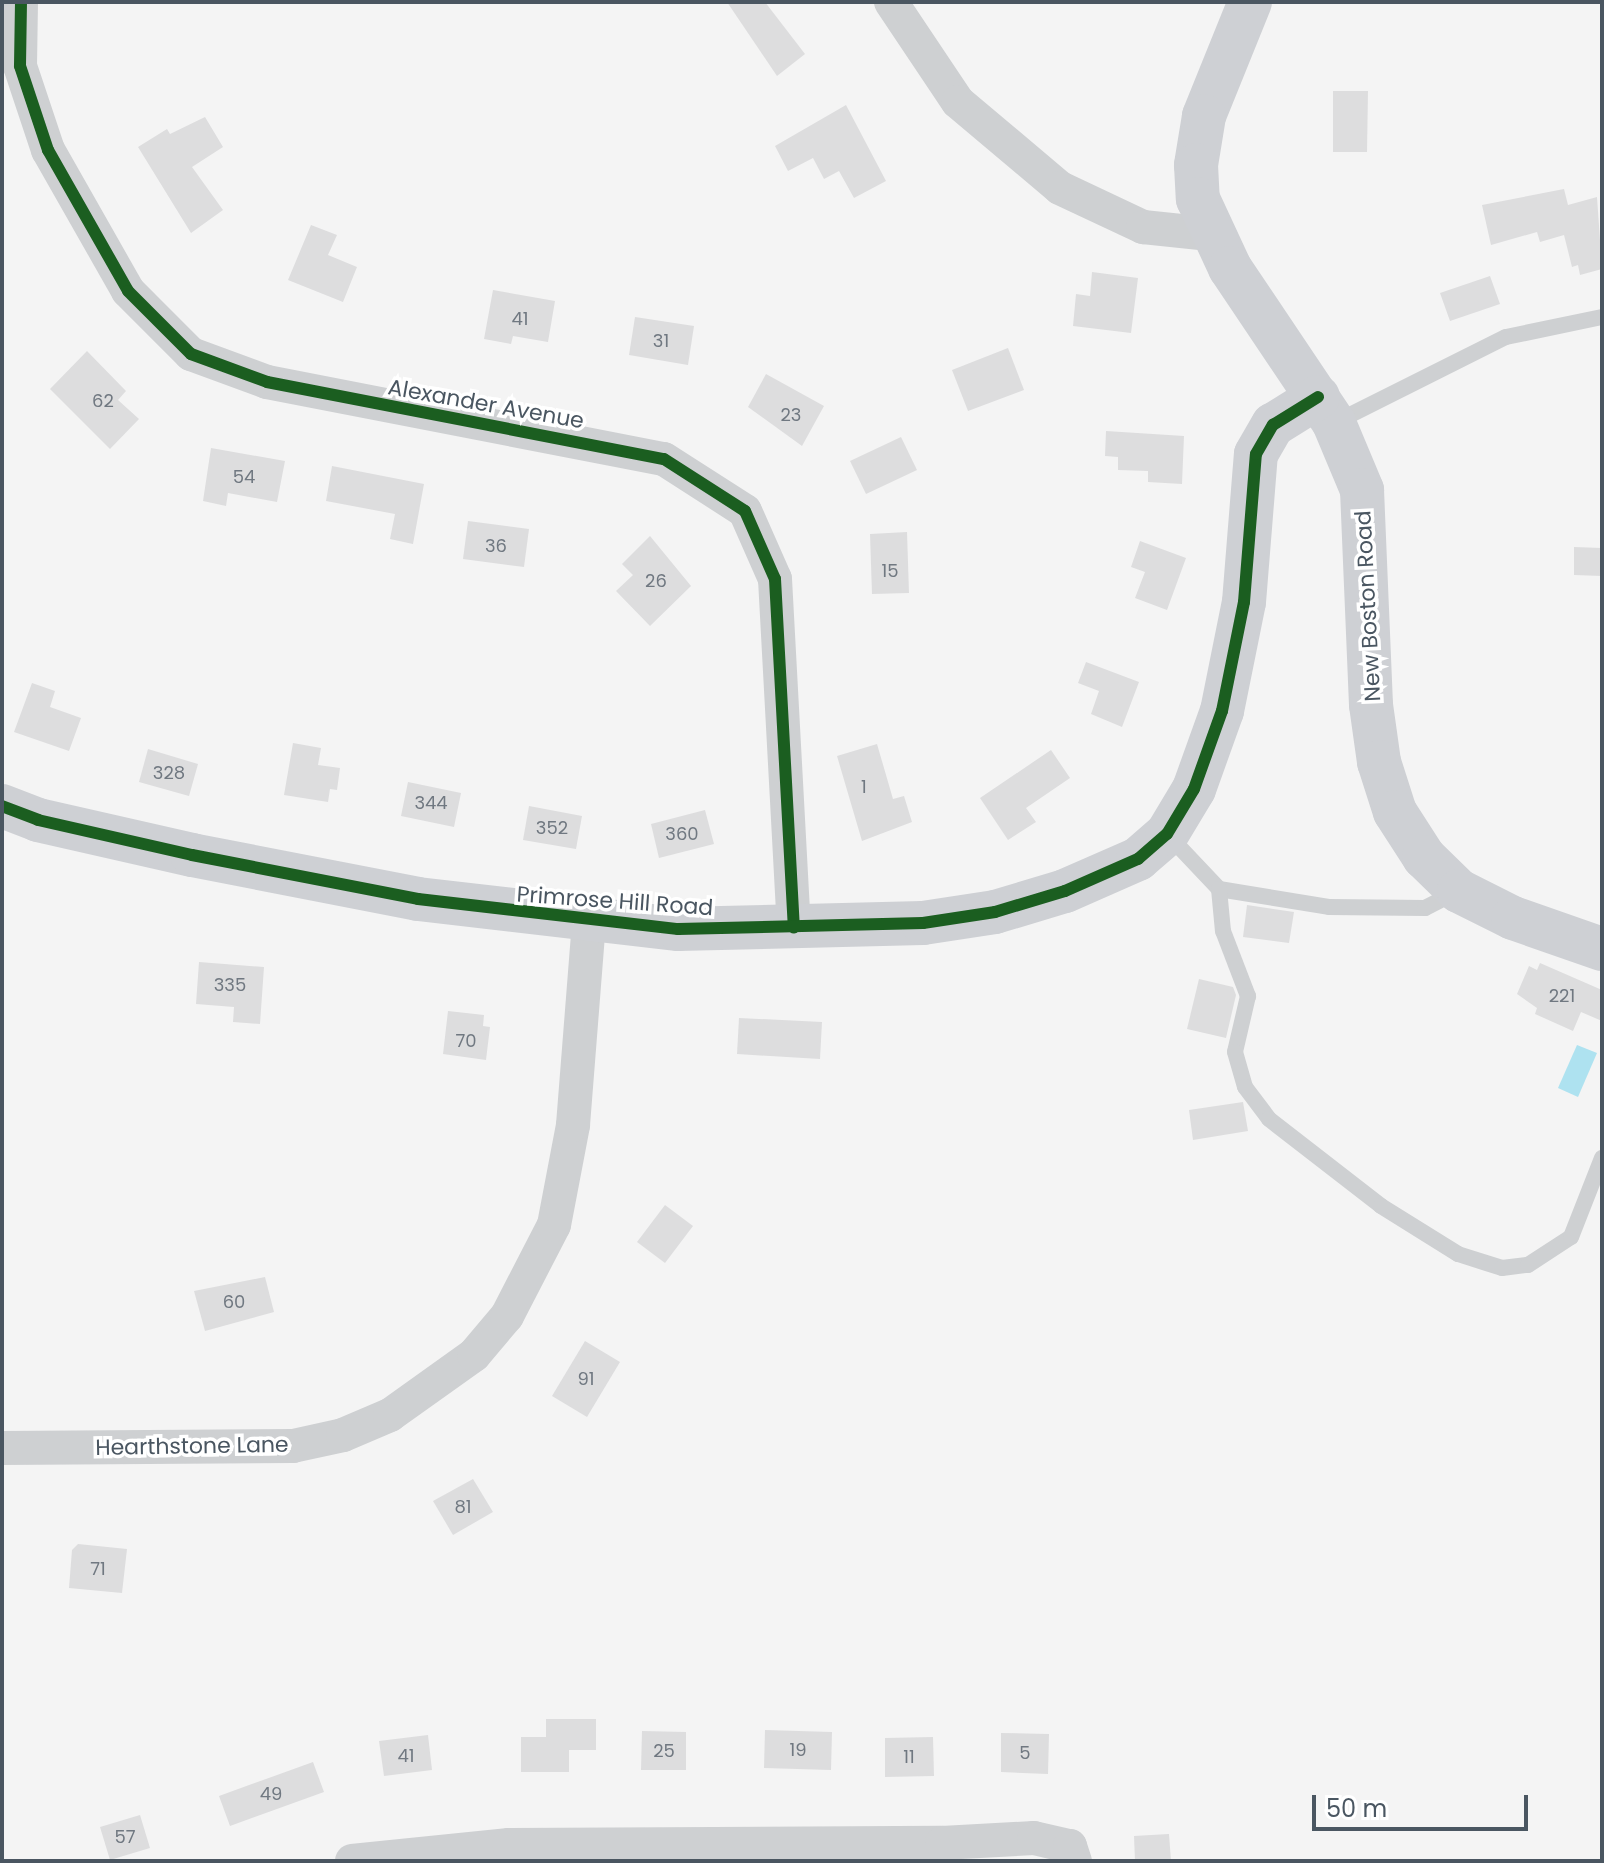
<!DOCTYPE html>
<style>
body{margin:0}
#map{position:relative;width:1604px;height:1863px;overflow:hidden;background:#f4f4f4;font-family:Poppins,sans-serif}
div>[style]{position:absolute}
.water>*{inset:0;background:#aee2f0}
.building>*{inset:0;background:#ddddde}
.lane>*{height:16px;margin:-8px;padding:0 8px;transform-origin:8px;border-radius:8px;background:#ced0d2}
.street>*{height:34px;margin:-17px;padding:0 17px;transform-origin:17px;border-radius:17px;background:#ced0d2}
.secondary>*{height:44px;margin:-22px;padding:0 22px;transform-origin:22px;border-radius:22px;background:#ced0d4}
.cycleway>*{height:12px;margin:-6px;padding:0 6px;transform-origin:6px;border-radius:6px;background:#1b5e20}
span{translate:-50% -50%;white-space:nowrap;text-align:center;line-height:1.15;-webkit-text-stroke:7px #fff;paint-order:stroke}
.number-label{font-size:18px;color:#707881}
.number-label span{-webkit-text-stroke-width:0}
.street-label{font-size:22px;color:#4a5661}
.frame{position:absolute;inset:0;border:4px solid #4a5661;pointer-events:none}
.scale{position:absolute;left:1312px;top:1795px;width:216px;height:36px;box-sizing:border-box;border:4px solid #4a5661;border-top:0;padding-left:10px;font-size:24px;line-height:28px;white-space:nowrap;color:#4a5661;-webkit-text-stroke:6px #fff;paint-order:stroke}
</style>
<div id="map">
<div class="water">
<div style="clip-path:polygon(1577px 1045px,1597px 1053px,1578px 1097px,1558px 1088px)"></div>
</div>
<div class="building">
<div style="clip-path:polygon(727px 2px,765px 2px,805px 54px,777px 76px)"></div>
<div style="clip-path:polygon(1333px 91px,1368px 91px,1367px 152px,1333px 152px)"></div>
<div style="clip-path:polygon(846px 105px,886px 181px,854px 198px,839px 171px,824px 179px,813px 158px,788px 171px,775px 146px)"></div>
<div style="clip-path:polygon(205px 117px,223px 147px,192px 167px,223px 210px,191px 233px,138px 147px,167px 129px,170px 134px)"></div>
<div style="clip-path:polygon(1564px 189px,1568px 205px,1597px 197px,1602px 269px,1580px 275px,1578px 265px,1572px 267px,1564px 235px,1540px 242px,1537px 232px,1491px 245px,1482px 205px)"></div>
<div style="clip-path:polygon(311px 225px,337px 235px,328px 255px,357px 267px,343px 302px,288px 280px)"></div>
<div style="clip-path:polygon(1092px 272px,1138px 278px,1131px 333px,1073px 326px,1076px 294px,1090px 296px)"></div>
<div style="clip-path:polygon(1490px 276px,1500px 304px,1450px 321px,1440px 293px)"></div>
<div style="clip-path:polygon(493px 290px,555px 301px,548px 342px,513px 336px,511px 344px,484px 339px)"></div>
<div style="clip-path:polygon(635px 317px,694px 326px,688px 365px,629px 355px)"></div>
<div style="clip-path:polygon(1008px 348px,1024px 390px,968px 411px,952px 370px)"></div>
<div style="clip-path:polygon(87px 351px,126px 391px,118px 400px,139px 419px,110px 449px,50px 389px)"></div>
<div style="clip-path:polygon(766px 374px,824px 406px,802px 446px,748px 407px)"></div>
<div style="clip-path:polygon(1106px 431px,1184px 436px,1182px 484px,1148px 482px,1148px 471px,1118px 470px,1118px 457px,1105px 456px)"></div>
<div style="clip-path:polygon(901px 437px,917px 470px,866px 494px,850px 461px)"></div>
<div style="clip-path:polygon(211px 448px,285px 461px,277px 502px,228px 493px,226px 506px,203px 501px)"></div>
<div style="clip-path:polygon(332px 466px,424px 484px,413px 544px,390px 539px,395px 514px,326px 501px)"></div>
<div style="clip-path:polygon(468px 521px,529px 529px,524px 567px,463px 559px)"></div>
<div style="clip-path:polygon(907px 532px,909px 593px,872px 594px,870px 534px)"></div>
<div style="clip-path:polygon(650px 536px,691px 586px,650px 626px,616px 591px,633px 575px,622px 564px)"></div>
<div style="clip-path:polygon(1140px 541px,1186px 558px,1167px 610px,1135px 598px,1145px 572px,1131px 567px)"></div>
<div style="clip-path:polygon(1574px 547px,1602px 548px,1602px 576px,1574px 575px)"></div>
<div style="clip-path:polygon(1086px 662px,1139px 682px,1122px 727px,1091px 714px,1099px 691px,1078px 683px)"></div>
<div style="clip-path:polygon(32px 683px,55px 691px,50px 707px,81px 718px,69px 751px,14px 732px)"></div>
<div style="clip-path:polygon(293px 743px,321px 748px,318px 765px,340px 768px,337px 790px,330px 789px,328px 802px,284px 795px)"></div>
<div style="clip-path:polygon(877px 744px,893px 799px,904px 796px,912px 822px,862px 841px,837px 756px)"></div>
<div style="clip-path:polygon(148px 749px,198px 764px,189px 796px,139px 782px)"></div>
<div style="clip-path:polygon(1051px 750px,1070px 778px,1026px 808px,1036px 822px,1008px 840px,980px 798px)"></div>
<div style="clip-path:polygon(408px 782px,461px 793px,454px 827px,401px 816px)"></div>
<div style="clip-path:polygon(529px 806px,582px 816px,576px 849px,523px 840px)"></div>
<div style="clip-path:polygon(705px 810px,714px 844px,659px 858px,651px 824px)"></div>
<div style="clip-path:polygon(1247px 905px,1294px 912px,1289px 943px,1243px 937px)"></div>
<div style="clip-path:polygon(199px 962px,264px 967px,260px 1024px,233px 1022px,234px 1007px,196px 1004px)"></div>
<div style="clip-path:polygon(1540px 963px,1602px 990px,1602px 1021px,1581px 1012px,1573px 1031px,1535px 1014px,1537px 1008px,1517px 994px,1529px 966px,1537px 970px)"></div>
<div style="clip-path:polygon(1199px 979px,1233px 987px,1236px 995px,1226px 1038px,1187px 1029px)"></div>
<div style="clip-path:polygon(448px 1011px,484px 1015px,483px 1026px,490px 1027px,486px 1060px,443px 1054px)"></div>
<div style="clip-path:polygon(739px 1018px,822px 1022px,820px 1059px,737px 1054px)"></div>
<div style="clip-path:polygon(1243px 1102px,1248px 1131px,1193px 1140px,1189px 1110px)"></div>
<div style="clip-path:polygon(665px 1205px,693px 1226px,665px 1263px,637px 1242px)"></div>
<div style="clip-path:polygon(265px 1277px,274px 1312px,205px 1331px,194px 1291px)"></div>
<div style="clip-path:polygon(585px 1341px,620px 1362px,587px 1417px,552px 1396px)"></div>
<div style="clip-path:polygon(473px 1479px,493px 1512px,453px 1535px,433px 1501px)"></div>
<div style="clip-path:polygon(78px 1544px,127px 1549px,122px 1593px,69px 1588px,72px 1550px)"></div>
<div style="clip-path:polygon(546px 1719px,596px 1719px,596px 1750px,569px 1750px,569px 1772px,521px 1772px,521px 1737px,546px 1737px)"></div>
<div style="clip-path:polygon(765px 1730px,832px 1732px,831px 1770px,764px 1768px)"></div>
<div style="clip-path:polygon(642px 1731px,686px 1732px,686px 1770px,641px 1770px)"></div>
<div style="clip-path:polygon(1001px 1733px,1049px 1734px,1048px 1774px,1001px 1772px)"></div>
<div style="clip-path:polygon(428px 1735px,432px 1770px,384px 1776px,379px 1741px)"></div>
<div style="clip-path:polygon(933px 1737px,934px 1776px,885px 1777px,885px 1738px)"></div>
<div style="clip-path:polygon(313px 1762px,324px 1792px,230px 1826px,219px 1796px)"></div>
<div style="clip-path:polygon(140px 1815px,150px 1848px,110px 1860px,100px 1827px)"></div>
<div style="clip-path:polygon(1169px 1834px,1171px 1861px,1135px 1861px,1134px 1836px)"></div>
</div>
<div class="lane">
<div style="left:1336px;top:422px;width:190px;rotate:-26.6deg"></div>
<div style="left:1506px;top:337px;width:98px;rotate:-11.8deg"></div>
<div style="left:1168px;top:835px;width:74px;rotate:46.6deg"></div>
<div style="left:1219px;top:889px;width:111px;rotate:9.3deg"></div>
<div style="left:1329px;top:907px;width:96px;rotate:0.6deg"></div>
<div style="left:1425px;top:908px;width:36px;rotate:-27deg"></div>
<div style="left:1219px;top:889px;width:42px;rotate:84.6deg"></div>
<div style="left:1223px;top:931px;width:70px;rotate:69deg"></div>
<div style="left:1248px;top:996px;width:57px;rotate:103.1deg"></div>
<div style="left:1235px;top:1052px;width:36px;rotate:74deg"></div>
<div style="left:1245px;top:1087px;width:40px;rotate:53deg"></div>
<div style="left:1269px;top:1119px;width:142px;rotate:37.8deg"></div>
<div style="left:1381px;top:1206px;width:91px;rotate:31.9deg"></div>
<div style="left:1458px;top:1254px;width:46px;rotate:17.7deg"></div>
<div style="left:1502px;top:1268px;width:26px;rotate:-7deg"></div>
<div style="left:1528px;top:1265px;width:51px;rotate:-33.1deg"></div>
<div style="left:1571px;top:1237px;width:85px;rotate:-68.6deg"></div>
</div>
<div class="street">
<div style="left:21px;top:2px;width:64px;rotate:90.9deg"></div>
<div style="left:20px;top:66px;width:89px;rotate:71.6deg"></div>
<div style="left:48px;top:150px;width:162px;rotate:60.4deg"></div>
<div style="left:128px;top:291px;width:89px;rotate:45deg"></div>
<div style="left:191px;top:354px;width:81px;rotate:20.2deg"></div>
<div style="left:267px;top:382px;width:404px;rotate:11deg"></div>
<div style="left:664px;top:459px;width:96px;rotate:32.7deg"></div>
<div style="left:745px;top:511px;width:74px;rotate:66.2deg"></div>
<div style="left:775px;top:579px;width:349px;rotate:86.9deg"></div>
<div style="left:891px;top:2px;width:120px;rotate:56.2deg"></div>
<div style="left:958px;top:102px;width:133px;rotate:40.1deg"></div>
<div style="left:1060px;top:188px;width:92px;rotate:25.2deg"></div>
<div style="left:1143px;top:227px;width:67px;rotate:6deg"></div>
<div style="left:2px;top:1448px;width:291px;rotate:-0.4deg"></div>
<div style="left:293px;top:1446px;width:51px;rotate:-12.4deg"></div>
<div style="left:343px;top:1435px;width:51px;rotate:-23.1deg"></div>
<div style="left:390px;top:1415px;width:103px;rotate:-35.5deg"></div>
<div style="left:474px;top:1355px;width:51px;rotate:-49.8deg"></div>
<div style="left:507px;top:1316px;width:102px;rotate:-62.7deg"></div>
<div style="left:554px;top:1225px;width:102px;rotate:-79.2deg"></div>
<div style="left:573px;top:1125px;width:204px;rotate:-85.5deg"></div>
<div style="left:352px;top:1861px;width:158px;rotate:-5.8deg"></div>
<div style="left:509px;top:1845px;width:433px;rotate:-0.3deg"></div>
<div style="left:942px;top:1843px;width:92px;rotate:-3.1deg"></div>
<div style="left:1034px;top:1838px;width:37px;rotate:13deg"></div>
<div style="left:1070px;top:1846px;width:16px;rotate:72deg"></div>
</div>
<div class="secondary">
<div style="left:1250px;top:2px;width:123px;rotate:112deg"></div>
<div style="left:1204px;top:116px;width:50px;rotate:99.3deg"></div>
<div style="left:1196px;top:165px;width:34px;rotate:87deg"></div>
<div style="left:1198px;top:199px;width:76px;rotate:65.1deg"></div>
<div style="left:1230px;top:268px;width:187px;rotate:56.1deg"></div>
<div style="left:1334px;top:423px;width:73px;rotate:67.3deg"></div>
<div style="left:1362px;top:490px;width:215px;rotate:87.6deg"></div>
<div style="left:1371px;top:705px;width:58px;rotate:82deg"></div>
<div style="left:1379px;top:762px;width:52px;rotate:72.3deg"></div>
<div style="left:1395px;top:812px;width:54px;rotate:57.2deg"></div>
<div style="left:1424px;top:857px;width:49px;rotate:44.2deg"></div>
<div style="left:1459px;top:891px;width:60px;rotate:26.6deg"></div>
<div style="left:1513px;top:918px;width:94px;rotate:19.2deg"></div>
<div style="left:2px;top:806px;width:39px;rotate:21deg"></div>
<div style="left:38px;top:820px;width:158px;rotate:12.8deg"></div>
<div style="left:192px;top:855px;width:230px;rotate:11deg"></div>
<div style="left:418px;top:899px;width:262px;rotate:6.6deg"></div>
<div style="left:678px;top:929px;width:245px;rotate:-1.4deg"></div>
<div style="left:923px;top:923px;width:73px;rotate:-8.7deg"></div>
<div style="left:995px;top:912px;width:73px;rotate:-16.7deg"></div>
<div style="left:1065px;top:891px;width:80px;rotate:-23.7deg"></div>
<div style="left:1138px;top:859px;width:38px;rotate:-41deg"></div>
<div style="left:1167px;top:834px;width:52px;rotate:-59deg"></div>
<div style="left:1194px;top:789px;width:83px;rotate:-70.3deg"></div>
<div style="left:1222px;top:711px;width:111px;rotate:-78.6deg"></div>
<div style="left:1244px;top:602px;width:148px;rotate:-85.4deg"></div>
<div style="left:1256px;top:454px;width:34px;rotate:-60deg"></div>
<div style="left:1273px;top:425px;width:53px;rotate:-31.9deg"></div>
</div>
<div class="cycleway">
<div style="left:21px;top:2px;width:64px;rotate:90.9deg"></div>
<div style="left:20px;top:66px;width:89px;rotate:71.6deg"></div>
<div style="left:48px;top:150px;width:162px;rotate:60.4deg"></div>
<div style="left:128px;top:291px;width:89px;rotate:45deg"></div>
<div style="left:191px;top:354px;width:81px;rotate:20.2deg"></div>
<div style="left:267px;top:382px;width:404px;rotate:11deg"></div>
<div style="left:664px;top:459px;width:96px;rotate:32.7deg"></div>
<div style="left:745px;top:511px;width:74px;rotate:66.2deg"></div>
<div style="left:775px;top:579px;width:349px;rotate:86.9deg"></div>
<div style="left:2px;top:806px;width:39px;rotate:21deg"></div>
<div style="left:38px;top:820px;width:158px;rotate:12.8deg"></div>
<div style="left:192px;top:855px;width:230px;rotate:11deg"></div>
<div style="left:418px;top:899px;width:262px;rotate:6.6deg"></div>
<div style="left:678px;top:929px;width:245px;rotate:-1.4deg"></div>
<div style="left:923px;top:923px;width:73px;rotate:-8.7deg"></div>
<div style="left:995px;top:912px;width:73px;rotate:-16.7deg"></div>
<div style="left:1065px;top:891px;width:80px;rotate:-23.7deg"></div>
<div style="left:1138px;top:859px;width:38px;rotate:-41deg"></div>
<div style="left:1167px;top:834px;width:52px;rotate:-59deg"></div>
<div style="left:1194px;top:789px;width:83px;rotate:-70.3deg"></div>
<div style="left:1222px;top:711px;width:111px;rotate:-78.6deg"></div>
<div style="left:1244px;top:602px;width:148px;rotate:-85.4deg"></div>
<div style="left:1256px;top:454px;width:34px;rotate:-60deg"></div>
<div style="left:1273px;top:425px;width:53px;rotate:-31.9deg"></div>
</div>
<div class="number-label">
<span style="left:520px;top:319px">41</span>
<span style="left:661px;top:341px">31</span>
<span style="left:103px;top:401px">62</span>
<span style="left:791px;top:415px">23</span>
<span style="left:244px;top:477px">54</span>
<span style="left:496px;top:546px">36</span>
<span style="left:890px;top:571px">15</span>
<span style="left:656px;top:581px">26</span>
<span style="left:169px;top:773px">328</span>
<span style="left:864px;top:787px">1</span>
<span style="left:431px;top:803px">344</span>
<span style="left:552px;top:828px">352</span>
<span style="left:682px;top:834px">360</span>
<span style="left:230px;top:985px">335</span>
<span style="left:1562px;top:996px">221</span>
<span style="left:466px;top:1041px">70</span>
<span style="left:234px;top:1302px">60</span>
<span style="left:586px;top:1379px">91</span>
<span style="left:463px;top:1507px">81</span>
<span style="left:98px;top:1569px">71</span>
<span style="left:798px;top:1750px">19</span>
<span style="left:664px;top:1751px">25</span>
<span style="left:1025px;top:1753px">5</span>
<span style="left:406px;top:1756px">41</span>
<span style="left:909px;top:1757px">11</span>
<span style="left:271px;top:1794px">49</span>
<span style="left:125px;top:1837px">57</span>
</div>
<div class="street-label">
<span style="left:486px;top:404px;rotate:10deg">Alexander Avenue</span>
<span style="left:1368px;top:606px;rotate:-93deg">New Boston Road</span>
<span style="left:615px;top:901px;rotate:4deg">Primrose Hill Road</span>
<span style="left:192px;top:1446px;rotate:-1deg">Hearthstone Lane</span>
</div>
<div class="frame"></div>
<div class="scale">50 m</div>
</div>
